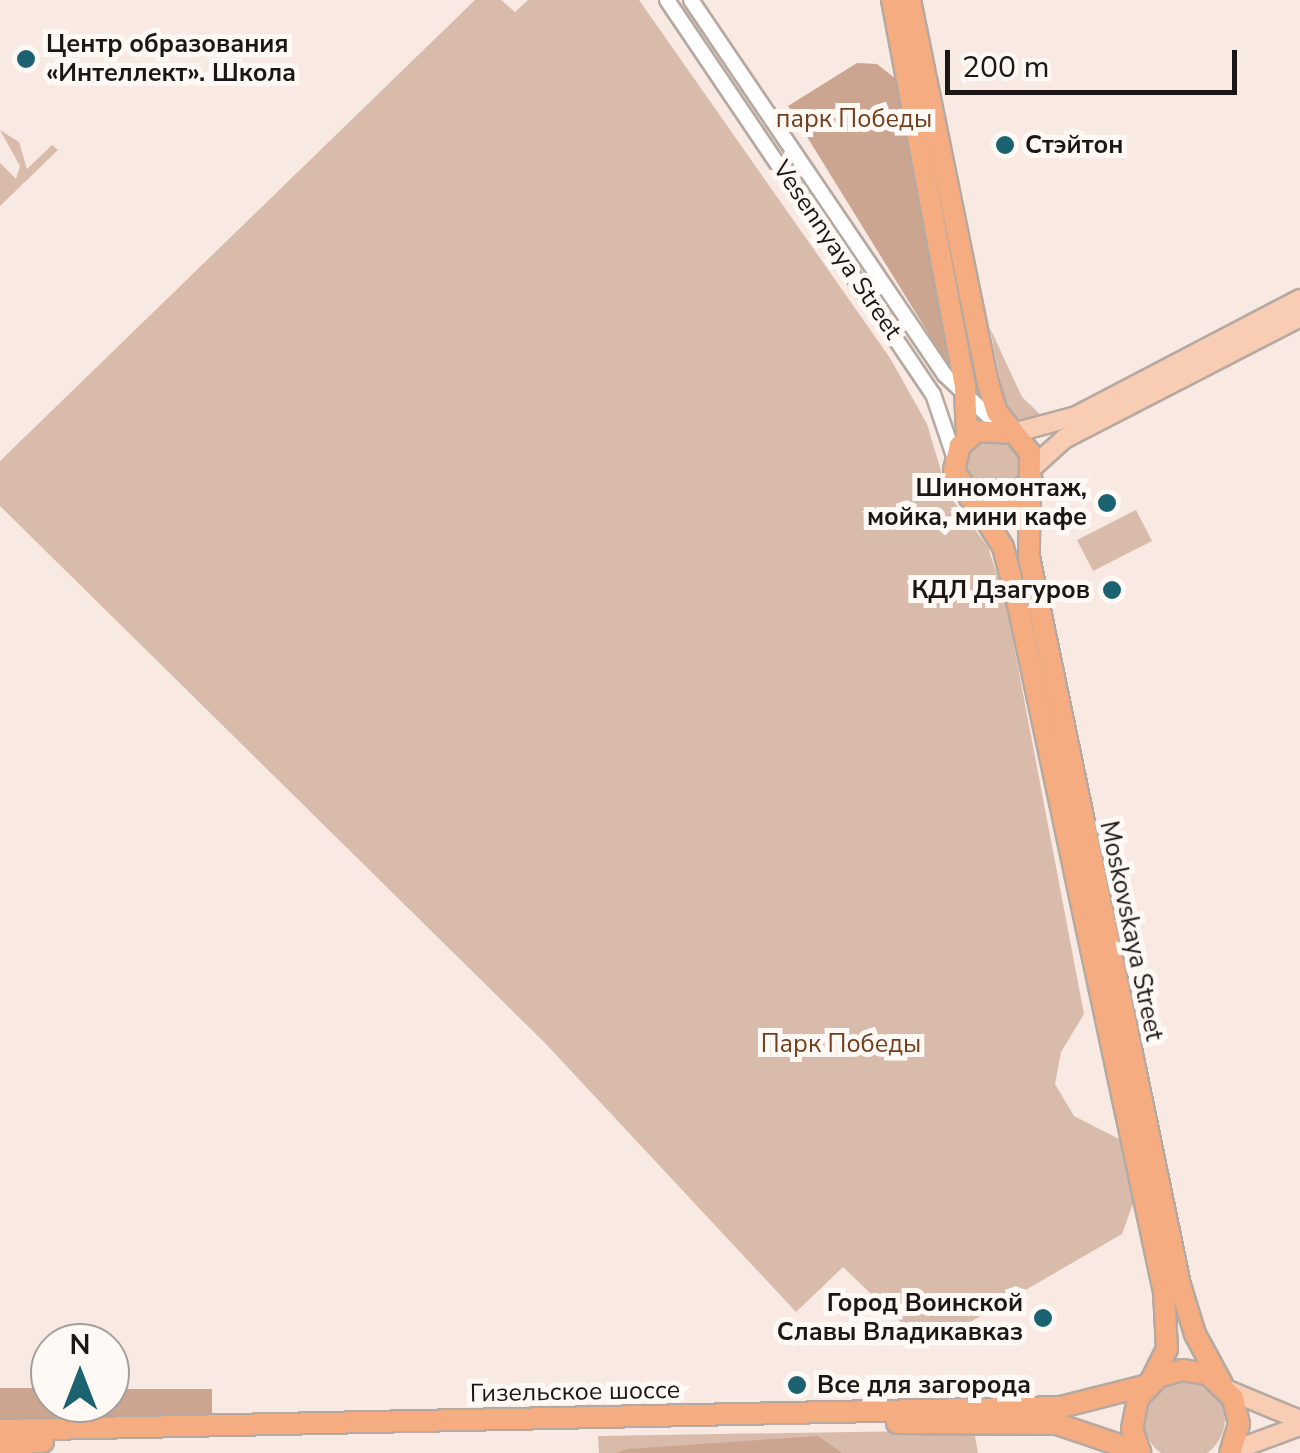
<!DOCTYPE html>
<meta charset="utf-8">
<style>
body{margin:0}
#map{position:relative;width:1300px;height:1453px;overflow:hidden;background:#f8eae2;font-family:"Nunito Sans",sans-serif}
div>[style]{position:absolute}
.green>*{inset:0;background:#d8bbaa}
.round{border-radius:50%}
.forest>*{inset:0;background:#cba58f}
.roads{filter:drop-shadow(2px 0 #b6a9a1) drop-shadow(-2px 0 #b6a9a1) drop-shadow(0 2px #b6a9a1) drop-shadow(0 -2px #b6a9a1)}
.minor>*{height:14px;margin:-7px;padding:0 7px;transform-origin:7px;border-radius:7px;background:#fff}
.major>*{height:18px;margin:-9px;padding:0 9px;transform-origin:9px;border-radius:9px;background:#f8cdb3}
.highway>*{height:20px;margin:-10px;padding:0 10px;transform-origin:10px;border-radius:10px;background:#f4ac80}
.dots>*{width:28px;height:28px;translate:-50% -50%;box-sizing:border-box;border:5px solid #fff9f6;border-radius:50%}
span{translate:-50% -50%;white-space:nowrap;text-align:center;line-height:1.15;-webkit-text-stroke:10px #fff9f6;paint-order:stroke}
.poi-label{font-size:25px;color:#1c1714;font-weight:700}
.left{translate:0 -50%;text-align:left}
.right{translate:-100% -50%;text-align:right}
.park-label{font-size:25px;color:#713f1d}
.street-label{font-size:25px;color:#1c1714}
.north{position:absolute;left:30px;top:1323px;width:100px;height:100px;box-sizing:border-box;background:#fff9f6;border:2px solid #a49f9c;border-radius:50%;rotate:0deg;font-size:28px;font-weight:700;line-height:40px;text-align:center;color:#1c1714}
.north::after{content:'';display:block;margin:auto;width:35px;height:45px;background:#1c6372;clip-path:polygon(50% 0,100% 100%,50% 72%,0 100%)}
.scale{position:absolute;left:945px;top:50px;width:292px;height:45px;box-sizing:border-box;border:5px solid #1c1714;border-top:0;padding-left:12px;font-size:30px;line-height:35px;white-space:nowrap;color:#1c1714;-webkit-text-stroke:8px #fff9f6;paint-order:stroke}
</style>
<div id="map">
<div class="green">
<div style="clip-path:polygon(475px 0,501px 0,515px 12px,528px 0,639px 0,890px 358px,927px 424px,948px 494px,988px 547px,1005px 599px,1084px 1014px,1061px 1052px,1055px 1084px,1074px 1116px,1123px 1141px,1135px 1198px,1122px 1234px,948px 1335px,914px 1335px,843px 1267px,796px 1312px,545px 1043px,0 506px,0 461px)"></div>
<div style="clip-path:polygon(0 130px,19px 142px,27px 169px,52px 145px,58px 150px,0 206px,0 163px,16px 179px,20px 166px)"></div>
<div style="clip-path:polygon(990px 328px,1022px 397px,1042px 416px,1023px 423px,1005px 405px)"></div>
<div class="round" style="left:965px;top:438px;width:58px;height:58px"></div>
<div style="clip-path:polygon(1136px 510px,1152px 541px,1093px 571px,1077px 540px)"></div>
<div class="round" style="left:1143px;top:1378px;width:82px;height:82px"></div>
<div style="clip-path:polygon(974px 1430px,978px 1453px,599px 1453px,598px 1436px)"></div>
</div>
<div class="forest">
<div style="clip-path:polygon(857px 63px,877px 64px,896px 79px,956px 378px,788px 106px)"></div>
<div style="clip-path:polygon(0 1388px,50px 1388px,50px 1403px,70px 1403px,70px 1421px,0 1421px)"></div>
<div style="clip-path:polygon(110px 1389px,212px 1389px,212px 1419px,83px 1419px,83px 1403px,110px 1403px)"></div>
<div style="clip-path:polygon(818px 1436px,842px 1453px,616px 1453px,628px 1449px)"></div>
</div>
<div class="roads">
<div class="minor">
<div style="left:667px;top:0;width:475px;rotate:56deg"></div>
<div style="left:933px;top:394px;width:69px;rotate:71.3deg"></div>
<div style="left:691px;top:0;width:453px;rotate:55.9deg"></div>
<div style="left:945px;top:375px;width:77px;rotate:43.4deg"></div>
</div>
<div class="major">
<div style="left:1013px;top:433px;width:65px;rotate:-15.1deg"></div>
<div style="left:1076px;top:416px;width:253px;rotate:-27.6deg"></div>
<div style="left:1033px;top:467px;width:42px;rotate:-42.1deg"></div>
<div style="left:1064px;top:439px;width:266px;rotate:-27.3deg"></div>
<div style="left:1228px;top:1390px;width:78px;rotate:22.6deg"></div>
<div style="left:1232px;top:1451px;width:72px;rotate:-20.2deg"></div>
</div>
<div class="highway">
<div style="left:892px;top:0;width:394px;rotate:79.3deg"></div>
<div style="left:965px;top:387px;width:51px;rotate:87.8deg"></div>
<div style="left:910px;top:0;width:391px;rotate:78.5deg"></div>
<div style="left:988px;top:383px;width:30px;rotate:73deg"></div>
<div style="left:997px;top:412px;width:53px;rotate:51.2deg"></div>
<div style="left:1030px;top:453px;width:104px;rotate:90.6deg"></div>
<div style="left:1029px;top:557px;width:743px;rotate:78.28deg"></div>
<div style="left:1180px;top:1285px;width:51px;rotate:73deg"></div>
<div style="left:1195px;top:1334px;width:57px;rotate:61.6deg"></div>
<div style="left:1013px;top:433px;width:36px;rotate:-177deg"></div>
<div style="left:977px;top:431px;width:23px;rotate:139deg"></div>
<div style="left:960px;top:446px;width:25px;rotate:104deg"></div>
<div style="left:954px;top:470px;width:91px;rotate:57.5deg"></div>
<div style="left:1003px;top:547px;width:60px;rotate:75.5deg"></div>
<div style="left:1018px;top:605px;width:702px;rotate:78deg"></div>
<div style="left:1164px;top:1292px;width:57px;rotate:87deg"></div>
<div style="left:1167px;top:1349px;width:37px;rotate:117deg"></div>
<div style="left:969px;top:497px;width:40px;rotate:8.5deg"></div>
<div style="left:1009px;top:503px;width:33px;rotate:-47deg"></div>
<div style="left:897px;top:1423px;width:160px;rotate:0.4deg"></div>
<div style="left:1057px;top:1424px;width:88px;rotate:18.6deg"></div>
<div style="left:0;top:1430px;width:1061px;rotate:-1.24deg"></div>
<div style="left:1061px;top:1407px;width:90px;rotate:-14.2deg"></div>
<div style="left:0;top:1444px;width:43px;rotate:-2.7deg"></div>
<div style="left:1140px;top:1453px;width:25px;rotate:-108deg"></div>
<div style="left:1132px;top:1429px;width:32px;rotate:-79deg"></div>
<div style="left:1138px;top:1398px;width:29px;rotate:-46deg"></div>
<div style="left:1158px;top:1377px;width:25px;rotate:-16deg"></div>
<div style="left:1182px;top:1370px;width:26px;rotate:9deg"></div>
<div style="left:1208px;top:1374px;width:35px;rotate:44deg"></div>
<div style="left:1233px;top:1398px;width:27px;rotate:77deg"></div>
<div style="left:1239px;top:1424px;width:30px;rotate:107deg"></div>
</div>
</div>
<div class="dots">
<div style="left:26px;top:59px;background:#1c6372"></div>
<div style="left:1005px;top:145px;background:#1c6372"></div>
<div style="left:1107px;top:503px;background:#1c6372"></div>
<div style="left:1112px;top:590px;background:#1c6372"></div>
<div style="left:1043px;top:1318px;background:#1c6372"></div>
<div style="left:797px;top:1385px;background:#1c6372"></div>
</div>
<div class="poi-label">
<span class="left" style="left:46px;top:59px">Центр образования<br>«Интеллект». Школа</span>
<span class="left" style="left:1025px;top:145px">Стэйтон</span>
<span class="right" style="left:1087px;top:503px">Шиномонтаж,<br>мойка, мини кафе</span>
<span class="right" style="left:1090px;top:590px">КДЛ Дзагуров</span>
<span class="right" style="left:1023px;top:1318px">Город Воинской<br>Славы Владикавказ</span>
<span class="left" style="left:817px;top:1385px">Все для загорода</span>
</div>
<div class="park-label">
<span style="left:854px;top:119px">парк Победы</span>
<span style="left:841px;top:1044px">Парк Победы</span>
</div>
<div class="street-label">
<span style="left:837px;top:250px;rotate:56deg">Vesennyaya Street</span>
<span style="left:1131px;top:931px;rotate:78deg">Moskovskaya Street</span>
<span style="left:575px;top:1392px;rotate:-1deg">Гизельское шоссе</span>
</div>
<div class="north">N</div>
<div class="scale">200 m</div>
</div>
